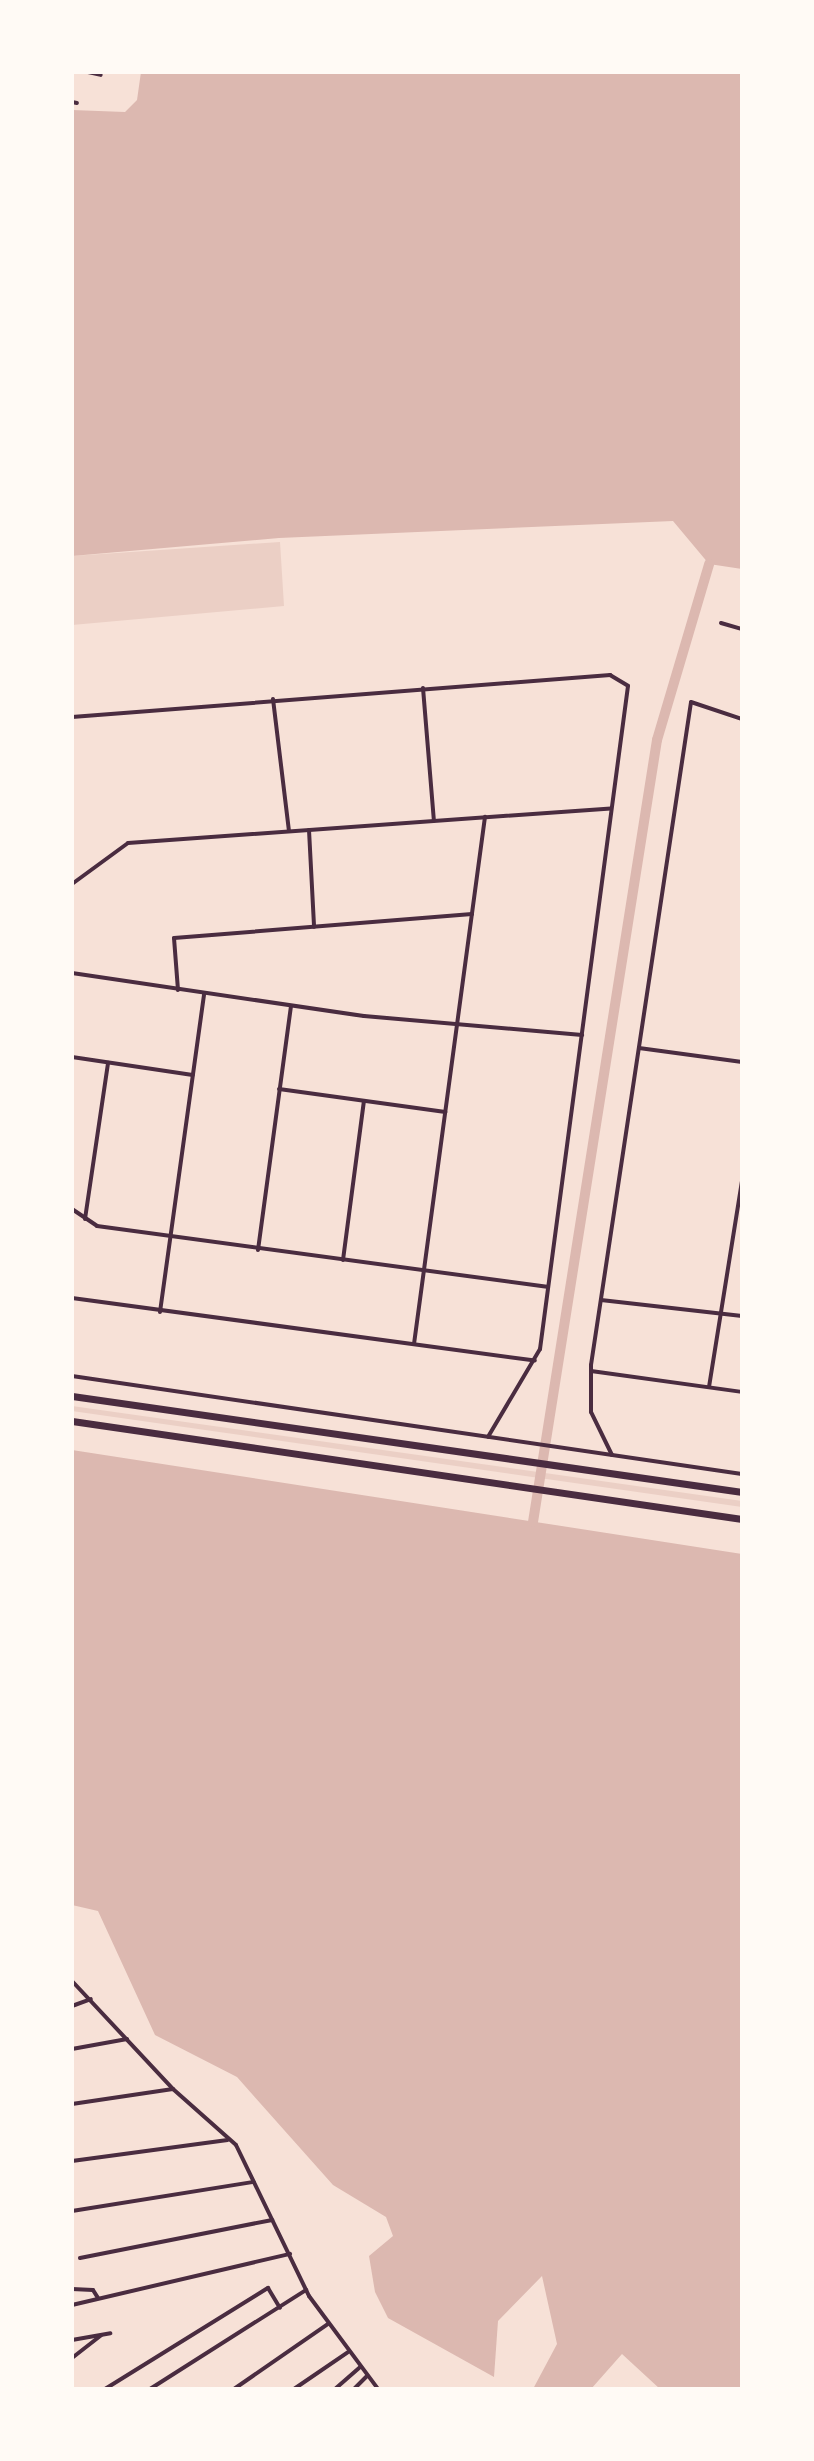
<!DOCTYPE html>
<style>
body{margin:0}
#map{position:relative;width:814px;height:2461px;overflow:hidden;background:#f7e1d7;font-family:"PT Sans Narrow",sans-serif}
div>[style]{position:absolute}
.green>*{inset:0;background:#ebcfc5}
.water>*{inset:0;background:#dcb8b0}
.canal>*{height:10px;margin:-5px;padding:0 5px;transform-origin:5px;border-radius:5px;background:#dcb8b0}
.minor>*{height:4px;margin:-2px;padding:0 2px;transform-origin:2px;border-radius:2px;background:#4a2c40}
.primary>*{height:7px;margin:-3.5px;padding:0 3.5px;transform-origin:3.5px;border-radius:3.5px;background:#4a2c40}
span{translate:-50% -50%;white-space:nowrap;text-align:center;line-height:1.15;-webkit-text-stroke:8px #fffaf5;paint-order:stroke}
.frame{position:absolute;inset:0;border:74px solid #fffaf5;pointer-events:none}
</style>
<div id="map">
<div class="green">
<div style="clip-path:polygon(280px 542px,284px 606px,72px 625px,72px 556px)"></div>
<div style="clip-path:polygon(72px 1406px,742px 1501px,742px 1507px,72px 1411px)"></div>
</div>
<div class="water">
<div style="clip-path:polygon(141px 72px,742px 72px,742px 569px,709px 564px,673px 521px,279px 538px,72px 556px,72px 110px,125px 112px,137px 100px)"></div>
<div style="clip-path:polygon(72px 1450px,742px 1554px,742px 2389px,660px 2389px,622px 2354px,591px 2389px,533px 2389px,557px 2344px,542px 2276px,498px 2321px,494px 2377px,388px 2318px,375px 2292px,369px 2256px,393px 2236px,386px 2217px,333px 2185px,237px 2077px,155px 2035px,98px 1911px,72px 1905px)"></div>
</div>
<div class="canal">
<div style="left:533px;top:1522px;width:792px;rotate:-80.99deg"></div>
<div style="left:657px;top:740px;width:184px;rotate:-73.5deg"></div>
</div>
<div class="minor">
<div style="left:88px;top:72px;width:13px;rotate:13deg"></div>
<div style="left:72px;top:102px;width:5px;rotate:11deg"></div>
<div style="left:721px;top:623px;width:22px;rotate:16deg"></div>
<div style="left:423px;top:688px;width:133px;rotate:85.3deg"></div>
<div style="left:273px;top:699px;width:133px;rotate:83.1deg"></div>
<div style="left:72px;top:717px;width:540px;rotate:-4.46deg"></div>
<div style="left:610px;top:675px;width:21px;rotate:31deg"></div>
<div style="left:628px;top:686px;width:669px;rotate:97.56deg"></div>
<div style="left:540px;top:1349px;width:102px;rotate:120.6deg"></div>
<div style="left:309px;top:830px;width:97px;rotate:87deg"></div>
<div style="left:72px;top:884px;width:69px;rotate:-36.2deg"></div>
<div style="left:128px;top:843px;width:484px;rotate:-4.1deg"></div>
<div style="left:72px;top:973px;width:295px;rotate:8.4deg"></div>
<div style="left:364px;top:1016px;width:219px;rotate:5deg"></div>
<div style="left:178px;top:990px;width:52px;rotate:-94.4deg"></div>
<div style="left:174px;top:938px;width:299px;rotate:-4.6deg"></div>
<div style="left:639px;top:1048px;width:104px;rotate:7.7deg"></div>
<div style="left:72px;top:1057px;width:122px;rotate:8.5deg"></div>
<div style="left:279px;top:1089px;width:168px;rotate:7.9deg"></div>
<div style="left:72px;top:1209px;width:30px;rotate:34deg"></div>
<div style="left:97px;top:1226px;width:454px;rotate:7.7deg"></div>
<div style="left:85px;top:1219px;width:158px;rotate:-81.6deg"></div>
<div style="left:258px;top:1250px;width:245px;rotate:-82.3deg"></div>
<div style="left:343px;top:1260px;width:160px;rotate:-82.5deg"></div>
<div style="left:72px;top:1298px;width:467px;rotate:7.7deg"></div>
<div style="left:601px;top:1300px;width:142px;rotate:6.5deg"></div>
<div style="left:160px;top:1312px;width:321px;rotate:-82.1deg"></div>
<div style="left:414px;top:1344px;width:532px;rotate:-82.33deg"></div>
<div style="left:591px;top:1371px;width:152px;rotate:7.9deg"></div>
<div style="left:72px;top:1376px;width:677px;rotate:8.32deg"></div>
<div style="left:709px;top:1387px;width:208px;rotate:-80.9deg"></div>
<div style="left:612px;top:1455px;width:48px;rotate:-116deg"></div>
<div style="left:591px;top:1412px;width:47px;rotate:-90deg"></div>
<div style="left:591px;top:1365px;width:670px;rotate:-81.42deg"></div>
<div style="left:691px;top:702px;width:54px;rotate:18.4deg"></div>
<div style="left:72px;top:1981px;width:148px;rotate:46.9deg"></div>
<div style="left:173px;top:2089px;width:84px;rotate:41.6deg"></div>
<div style="left:236px;top:2145px;width:168px;rotate:64.2deg"></div>
<div style="left:309px;top:2296px;width:116px;rotate:53.4deg"></div>
<div style="left:72px;top:2006px;width:20px;rotate:-20deg"></div>
<div style="left:72px;top:2049px;width:56px;rotate:-10.3deg"></div>
<div style="left:72px;top:2104px;width:102px;rotate:-8.4deg"></div>
<div style="left:72px;top:2161px;width:157px;rotate:-7.7deg"></div>
<div style="left:72px;top:2211px;width:184px;rotate:-9.1deg"></div>
<div style="left:80px;top:2258px;width:196px;rotate:-11.2deg"></div>
<div style="left:72px;top:2289px;width:21px;rotate:3deg"></div>
<div style="left:93px;top:2290px;width:9px;rotate:58deg"></div>
<div style="left:72px;top:2305px;width:224px;rotate:-13.2deg"></div>
<div style="left:72px;top:2340px;width:39px;rotate:-10deg"></div>
<div style="left:72px;top:2358px;width:37px;rotate:-38deg"></div>
<div style="left:105px;top:2389px;width:192px;rotate:-31.8deg"></div>
<div style="left:268px;top:2288px;width:23px;rotate:59deg"></div>
<div style="left:150px;top:2389px;width:185px;rotate:-32.4deg"></div>
<div style="left:234px;top:2389px;width:114px;rotate:-34.7deg"></div>
<div style="left:294px;top:2389px;width:65px;rotate:-34.4deg"></div>
<div style="left:335px;top:2389px;width:33px;rotate:-41deg"></div>
<div style="left:354px;top:2389px;width:18px;rotate:-45deg"></div>
</div>
<div class="primary">
<div style="left:72px;top:1396px;width:677px;rotate:8.15deg"></div>
<div style="left:72px;top:1421px;width:677px;rotate:8.32deg"></div>
</div>
<div class="frame"></div>
</div>
